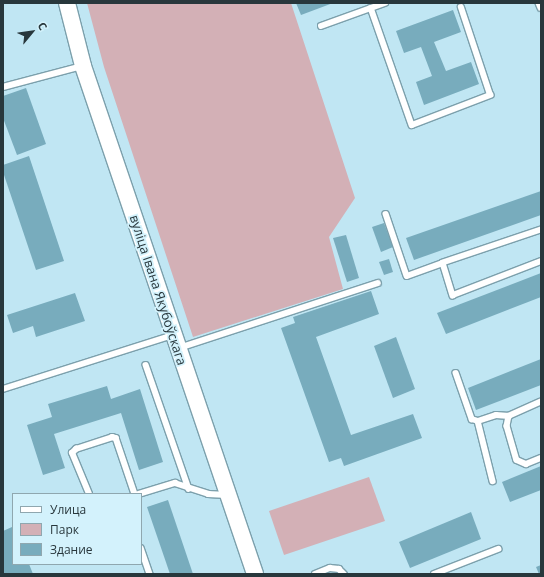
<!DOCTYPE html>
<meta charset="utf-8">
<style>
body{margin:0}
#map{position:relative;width:544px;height:577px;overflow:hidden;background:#c0e6f3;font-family:"Open Sans",sans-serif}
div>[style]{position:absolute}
.green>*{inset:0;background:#d3b0b6}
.building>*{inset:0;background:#78acbd}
.roads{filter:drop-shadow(1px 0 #7ca0ac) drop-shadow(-1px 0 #7ca0ac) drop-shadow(0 1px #7ca0ac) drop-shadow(0 -1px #7ca0ac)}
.lane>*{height:5.5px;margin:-2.75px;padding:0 2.75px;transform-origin:2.75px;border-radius:2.75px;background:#fff}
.secondary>*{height:16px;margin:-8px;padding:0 8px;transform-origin:8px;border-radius:8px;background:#fff}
span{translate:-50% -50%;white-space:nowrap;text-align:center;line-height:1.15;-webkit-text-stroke:3.5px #d3f2fc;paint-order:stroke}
.street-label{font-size:13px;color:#28373c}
.frame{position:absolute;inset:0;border:4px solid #28373c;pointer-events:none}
.legend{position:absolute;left:12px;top:493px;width:130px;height:72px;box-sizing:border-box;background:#d3f2fc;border:1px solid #8fa7af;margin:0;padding:5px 7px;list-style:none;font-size:12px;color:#28373c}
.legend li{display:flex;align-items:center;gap:8px;height:20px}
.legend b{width:20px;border:1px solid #8fa7af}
.north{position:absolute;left:12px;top:12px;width:40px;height:40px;-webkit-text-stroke:3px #d3f2fc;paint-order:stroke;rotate:61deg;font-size:11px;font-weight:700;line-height:16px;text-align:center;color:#28373c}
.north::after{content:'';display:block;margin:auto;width:14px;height:18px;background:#28373c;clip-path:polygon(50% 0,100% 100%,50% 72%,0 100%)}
</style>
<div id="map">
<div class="green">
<div style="clip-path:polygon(87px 3px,291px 3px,355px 198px,329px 237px,343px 289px,193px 337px,104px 67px)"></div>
<div style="clip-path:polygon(369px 477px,385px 521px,284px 555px,269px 511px)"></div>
</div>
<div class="building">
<div style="clip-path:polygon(296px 3px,333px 3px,301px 15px)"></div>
<div style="clip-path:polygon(453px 10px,461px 32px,434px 42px,446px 71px,471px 62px,479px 84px,424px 105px,416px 82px,432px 76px,421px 47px,404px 53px,396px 31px)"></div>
<div style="clip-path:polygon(26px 88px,46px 144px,17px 155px,3px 118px,3px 96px)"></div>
<div style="clip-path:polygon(29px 156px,64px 261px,36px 270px,3px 172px,3px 165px)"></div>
<div style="clip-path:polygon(541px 191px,541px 215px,414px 260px,406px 238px)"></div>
<div style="clip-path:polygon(384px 223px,393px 247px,381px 252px,372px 227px)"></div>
<div style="clip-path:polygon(346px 235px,359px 278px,347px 282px,333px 238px)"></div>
<div style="clip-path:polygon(389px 259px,393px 272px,384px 275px,379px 262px)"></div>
<div style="clip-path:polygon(541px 273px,541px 297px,446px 334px,437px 313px)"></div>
<div style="clip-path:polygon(371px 291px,379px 314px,316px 337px,351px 435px,413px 414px,422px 438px,344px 466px,341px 458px,329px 462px,281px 328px,295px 323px,293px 317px)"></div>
<div style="clip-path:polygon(75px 293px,85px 321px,36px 337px,33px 326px,13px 333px,7px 315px)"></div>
<div style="clip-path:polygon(396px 337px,415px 389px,393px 398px,374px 346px)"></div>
<div style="clip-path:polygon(541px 359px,541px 385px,476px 410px,468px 388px)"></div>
<div style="clip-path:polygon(107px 386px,111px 399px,140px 389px,163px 462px,139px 470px,121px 413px,54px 434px,65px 468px,43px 475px,27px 425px,52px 417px,48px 404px)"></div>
<div style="clip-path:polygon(541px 466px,541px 490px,510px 502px,502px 482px)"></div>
<div style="clip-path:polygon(168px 500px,193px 574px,170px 574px,147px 507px)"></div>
<div style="clip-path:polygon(471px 512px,481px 539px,410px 568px,399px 542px)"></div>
<div style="clip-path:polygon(12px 527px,13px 564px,29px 564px,33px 574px,3px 574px,3px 531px)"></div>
<div style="clip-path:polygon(541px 565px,541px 574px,539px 574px,536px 567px)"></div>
</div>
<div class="roads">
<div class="lane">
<div style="left:539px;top:3px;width:5px;rotate:68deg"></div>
<div style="left:371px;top:8px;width:124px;rotate:70.7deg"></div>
<div style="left:412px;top:125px;width:84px;rotate:-21deg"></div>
<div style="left:490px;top:95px;width:92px;rotate:-108.4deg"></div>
<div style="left:321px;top:26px;width:68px;rotate:-19.8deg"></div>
<div style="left:3px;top:87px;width:82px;rotate:-14.9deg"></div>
<div style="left:386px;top:214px;width:65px;rotate:71.3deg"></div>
<div style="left:407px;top:276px;width:38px;rotate:-20deg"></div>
<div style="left:541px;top:230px;width:103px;rotate:161.4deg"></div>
<div style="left:443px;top:263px;width:34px;rotate:73deg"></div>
<div style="left:453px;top:295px;width:94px;rotate:-21.1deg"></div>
<div style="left:179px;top:348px;width:209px;rotate:-18.1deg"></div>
<div style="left:146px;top:365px;width:131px;rotate:70.9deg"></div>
<div style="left:456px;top:373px;width:49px;rotate:70.8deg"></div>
<div style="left:472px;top:419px;width:6px;rotate:18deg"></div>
<div style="left:478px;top:421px;width:19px;rotate:-18deg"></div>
<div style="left:496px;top:415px;width:13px;rotate:4deg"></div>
<div style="left:3px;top:389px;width:178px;rotate:-17.6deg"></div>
<div style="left:541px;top:402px;width:35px;rotate:156deg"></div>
<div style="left:509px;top:416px;width:10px;rotate:101deg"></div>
<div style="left:507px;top:426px;width:35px;rotate:74deg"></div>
<div style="left:517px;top:460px;width:10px;rotate:24deg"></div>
<div style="left:526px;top:464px;width:16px;rotate:-22deg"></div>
<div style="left:478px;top:421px;width:62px;rotate:76deg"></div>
<div style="left:89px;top:494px;width:44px;rotate:-112.5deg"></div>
<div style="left:72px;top:453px;width:6px;rotate:-45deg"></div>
<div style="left:76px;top:449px;width:38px;rotate:-18deg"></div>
<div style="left:112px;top:437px;width:4px;rotate:14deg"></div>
<div style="left:116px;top:438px;width:59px;rotate:71.3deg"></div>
<div style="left:139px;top:494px;width:38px;rotate:-17deg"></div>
<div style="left:175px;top:483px;width:35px;rotate:18deg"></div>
<div style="left:208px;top:494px;width:19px;rotate:3deg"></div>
<div style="left:141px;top:548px;width:28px;rotate:71deg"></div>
<div style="left:315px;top:574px;width:16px;rotate:-22deg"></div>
<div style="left:330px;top:568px;width:9px;rotate:6deg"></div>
<div style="left:339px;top:569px;width:7px;rotate:45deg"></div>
<div style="left:434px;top:574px;width:69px;rotate:-21.3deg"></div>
</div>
<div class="secondary">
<div style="left:67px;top:3px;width:65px;rotate:75.7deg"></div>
<div style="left:83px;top:66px;width:536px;rotate:71.29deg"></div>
</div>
</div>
<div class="street-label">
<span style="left:158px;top:290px;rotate:72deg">вуліца Івана Якубоўскага</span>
</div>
<div class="frame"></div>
<ul class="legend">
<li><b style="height:5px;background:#fff"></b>Улица</li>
<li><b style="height:11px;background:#d3b0b6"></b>Парк</li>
<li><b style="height:11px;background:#78acbd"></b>Здание</li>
</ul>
<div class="north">С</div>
</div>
